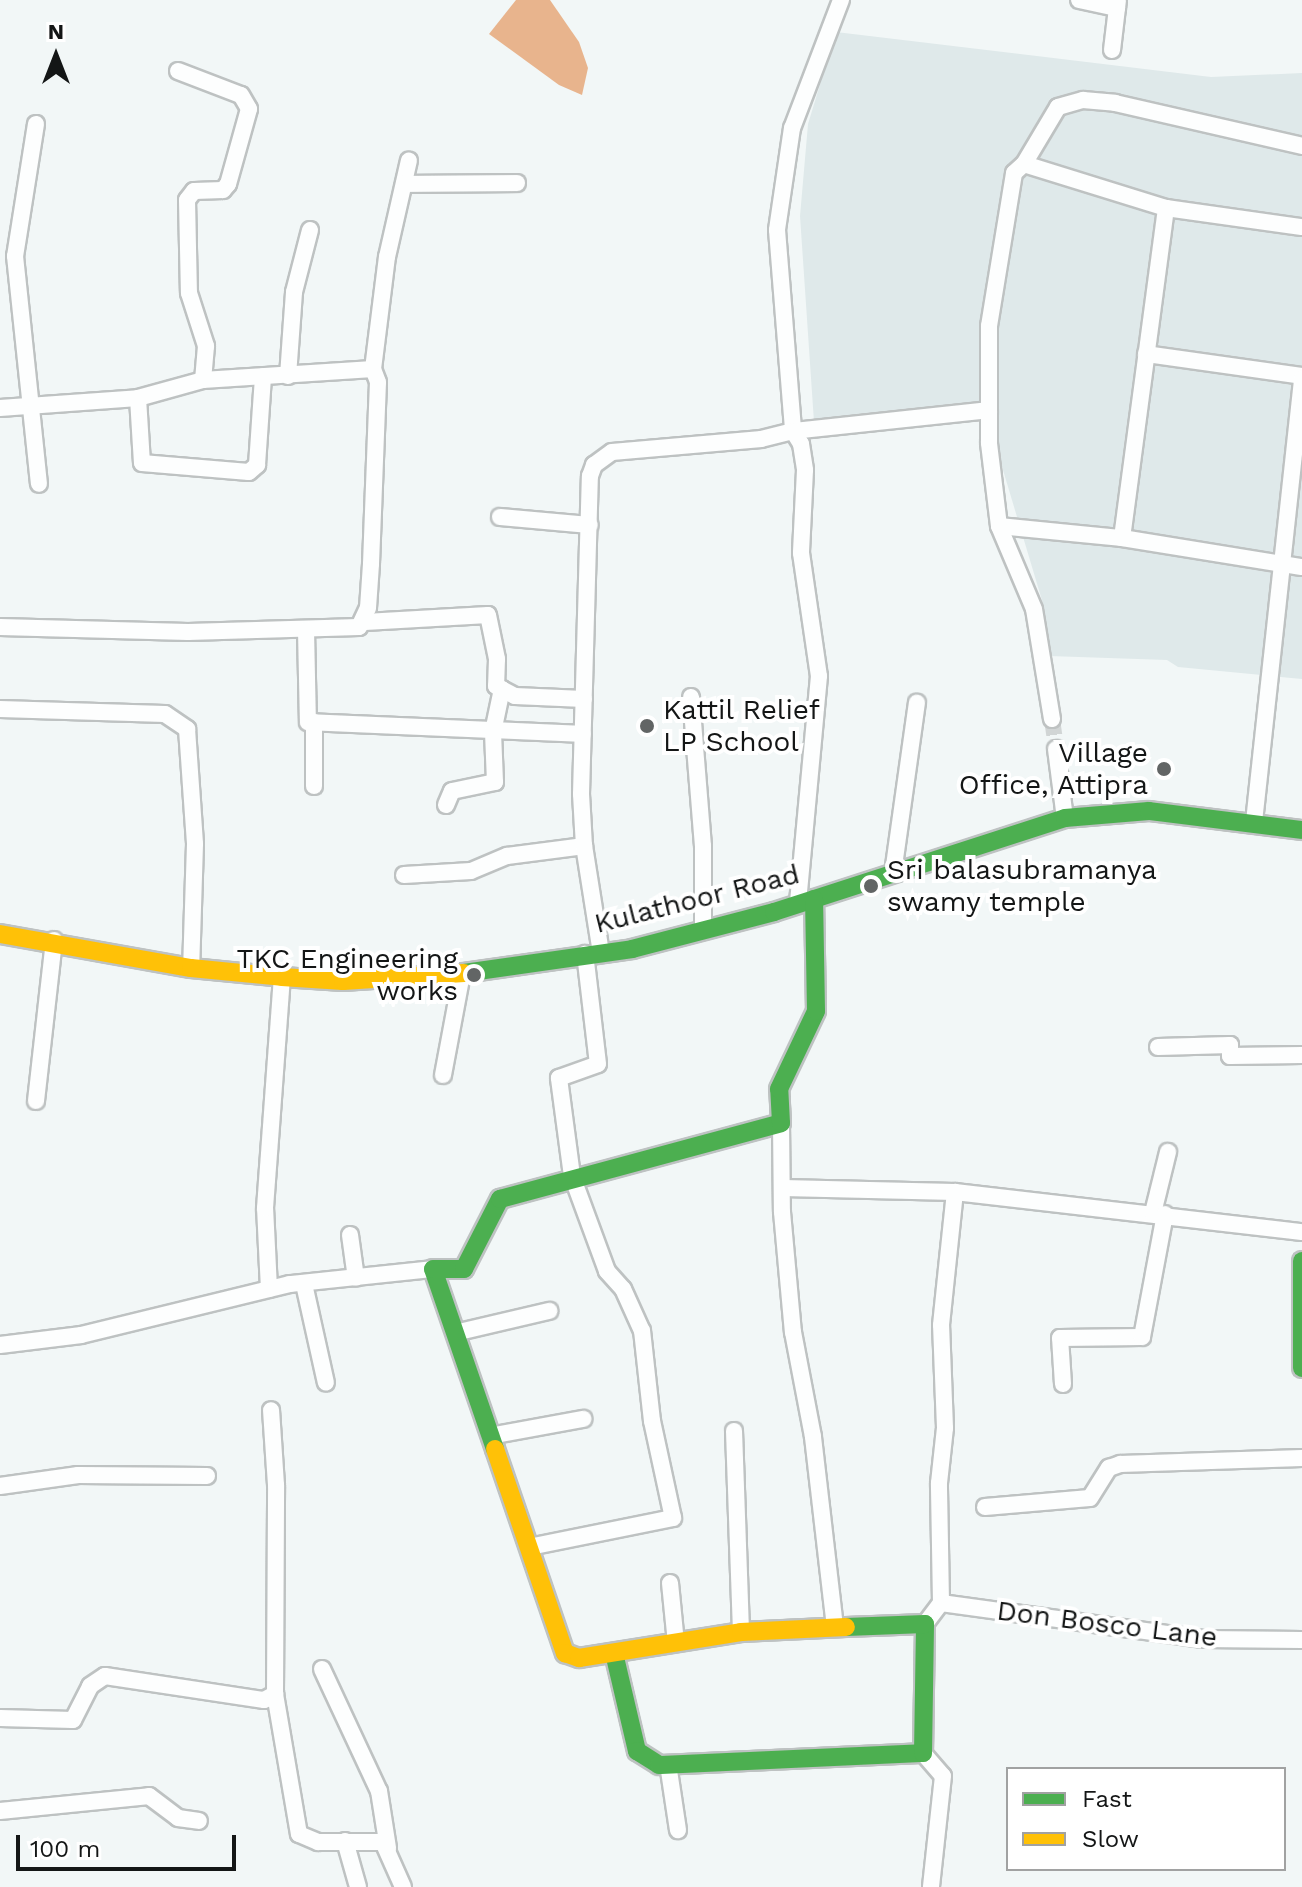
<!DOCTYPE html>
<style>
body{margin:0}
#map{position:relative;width:1302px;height:1887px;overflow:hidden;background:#f2f7f7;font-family:"Work Sans",sans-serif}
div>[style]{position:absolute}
.built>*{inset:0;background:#dfe9ea}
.water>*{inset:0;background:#e8b48d}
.street-tunnel>*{height:16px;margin-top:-8px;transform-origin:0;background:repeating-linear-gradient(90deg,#d1d5d5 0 16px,transparent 0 24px)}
.roads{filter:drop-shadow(2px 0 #bec2c2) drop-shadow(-2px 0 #bec2c2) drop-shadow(0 2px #bec2c2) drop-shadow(0 -2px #bec2c2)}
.street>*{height:16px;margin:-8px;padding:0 8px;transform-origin:8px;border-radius:8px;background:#fdfefe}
.fast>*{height:18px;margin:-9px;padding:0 9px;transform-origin:9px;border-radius:9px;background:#4caf50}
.slow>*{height:18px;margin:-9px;padding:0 9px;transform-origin:9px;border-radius:9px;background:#ffc107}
.dots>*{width:22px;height:22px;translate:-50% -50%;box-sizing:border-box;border:4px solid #fff;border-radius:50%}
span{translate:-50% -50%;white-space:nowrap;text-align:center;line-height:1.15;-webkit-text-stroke:8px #fff;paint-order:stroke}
.poi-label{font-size:28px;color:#141616}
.left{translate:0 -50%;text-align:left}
.right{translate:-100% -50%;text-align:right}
.street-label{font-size:28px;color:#141616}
.legend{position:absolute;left:1006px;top:1767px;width:280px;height:104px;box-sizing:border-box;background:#fff;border:2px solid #a1a2a2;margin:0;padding:10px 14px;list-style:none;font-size:24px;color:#141616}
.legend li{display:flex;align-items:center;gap:16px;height:40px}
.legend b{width:40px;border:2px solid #a1a2a2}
.north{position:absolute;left:16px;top:16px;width:80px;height:80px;-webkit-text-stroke:6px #fff;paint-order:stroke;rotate:0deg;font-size:22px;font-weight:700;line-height:32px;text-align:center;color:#141616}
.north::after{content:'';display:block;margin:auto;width:28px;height:36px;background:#141616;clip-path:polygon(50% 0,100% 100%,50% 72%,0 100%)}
.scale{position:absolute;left:16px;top:1835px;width:220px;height:36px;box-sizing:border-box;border:4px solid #141616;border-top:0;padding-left:10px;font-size:24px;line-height:28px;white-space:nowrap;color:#141616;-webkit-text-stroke:6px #fff;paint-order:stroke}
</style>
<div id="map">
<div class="built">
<div style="clip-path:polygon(836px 32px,1211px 77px,1302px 73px,1302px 679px,1178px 667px,1167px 660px,1049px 656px,1044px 607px,994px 440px,994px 409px,814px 422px,800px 216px,808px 124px)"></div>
</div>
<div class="water">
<div style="clip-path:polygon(516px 0,550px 0,579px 42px,588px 68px,582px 95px,559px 85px,489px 34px)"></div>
</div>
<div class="street-tunnel">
<div style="left:1052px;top:719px;width:30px;rotate:82deg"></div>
</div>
<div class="roads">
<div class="street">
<div style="left:841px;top:0;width:137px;rotate:110.9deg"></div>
<div style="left:792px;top:128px;width:103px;rotate:98.4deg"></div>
<div style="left:777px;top:230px;width:202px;rotate:85.4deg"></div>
<div style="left:793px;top:431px;width:197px;rotate:-6.1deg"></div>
<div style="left:1079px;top:0;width:39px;rotate:12deg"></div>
<div style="left:1112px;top:50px;width:50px;rotate:-83.2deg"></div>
<div style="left:178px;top:71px;width:67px;rotate:20.9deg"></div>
<div style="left:241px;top:95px;width:16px;rotate:60deg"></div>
<div style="left:249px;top:109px;width:78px;rotate:105.6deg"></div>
<div style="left:228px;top:184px;width:8px;rotate:130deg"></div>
<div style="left:223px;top:190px;width:29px;rotate:178deg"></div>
<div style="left:194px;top:191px;width:11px;rotate:128deg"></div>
<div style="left:187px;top:200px;width:93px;rotate:88.8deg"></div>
<div style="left:189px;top:293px;width:56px;rotate:72.2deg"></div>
<div style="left:206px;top:346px;width:34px;rotate:95deg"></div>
<div style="left:203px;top:380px;width:170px;rotate:-3.7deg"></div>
<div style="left:373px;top:369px;width:113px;rotate:-82.9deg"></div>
<div style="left:387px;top:257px;width:99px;rotate:-77.2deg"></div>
<div style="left:36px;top:124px;width:134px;rotate:99deg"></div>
<div style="left:15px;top:256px;width:229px;rotate:84deg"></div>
<div style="left:1024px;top:164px;width:66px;rotate:-59.2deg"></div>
<div style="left:1058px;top:107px;width:26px;rotate:-16deg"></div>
<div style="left:1083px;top:100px;width:32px;rotate:5deg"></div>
<div style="left:1115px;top:103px;width:192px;rotate:12.9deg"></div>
<div style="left:404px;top:184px;width:113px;rotate:-0.5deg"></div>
<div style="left:1146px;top:354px;width:158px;rotate:8deg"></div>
<div style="left:288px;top:376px;width:84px;rotate:-85.9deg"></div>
<div style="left:294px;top:292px;width:64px;rotate:-75.5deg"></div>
<div style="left:138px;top:398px;width:65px;rotate:86.5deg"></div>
<div style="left:142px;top:463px;width:107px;rotate:4.8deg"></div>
<div style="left:249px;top:472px;width:11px;rotate:-41deg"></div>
<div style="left:257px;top:465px;width:89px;rotate:-86.1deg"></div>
<div style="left:0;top:408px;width:138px;rotate:-4.1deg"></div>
<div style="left:138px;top:398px;width:67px;rotate:-15.5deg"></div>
<div style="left:500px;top:517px;width:90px;rotate:5.1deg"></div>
<div style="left:999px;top:526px;width:124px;rotate:5.6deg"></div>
<div style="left:1122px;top:538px;width:182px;rotate:9.2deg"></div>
<div style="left:1122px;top:538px;width:333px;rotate:-82.4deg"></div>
<div style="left:365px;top:622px;width:123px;rotate:-3.3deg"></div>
<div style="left:488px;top:615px;width:45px;rotate:78.4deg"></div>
<div style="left:497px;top:659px;width:27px;rotate:92deg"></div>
<div style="left:496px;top:686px;width:21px;rotate:28deg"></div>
<div style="left:515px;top:696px;width:69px;rotate:2.5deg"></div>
<div style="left:0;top:627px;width:188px;rotate:1.5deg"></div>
<div style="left:188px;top:632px;width:171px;rotate:-1.7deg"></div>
<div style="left:359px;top:627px;width:21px;rotate:-65deg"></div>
<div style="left:368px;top:608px;width:44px;rotate:-86.1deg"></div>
<div style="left:371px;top:564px;width:182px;rotate:-87.8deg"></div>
<div style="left:378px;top:382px;width:14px;rotate:-111deg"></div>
<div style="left:306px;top:630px;width:92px;rotate:88.8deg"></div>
<div style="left:308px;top:722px;width:275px;rotate:2.5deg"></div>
<div style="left:691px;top:697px;width:149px;rotate:85.4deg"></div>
<div style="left:703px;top:846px;width:84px;rotate:90deg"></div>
<div style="left:0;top:709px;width:165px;rotate:1.7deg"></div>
<div style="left:165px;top:714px;width:27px;rotate:34deg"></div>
<div style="left:187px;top:729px;width:115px;rotate:86deg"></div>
<div style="left:195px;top:844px;width:124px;rotate:91.8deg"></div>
<div style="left:1052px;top:719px;width:111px;rotate:-99.3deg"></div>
<div style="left:1034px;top:609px;width:90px;rotate:-112.9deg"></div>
<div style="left:999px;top:526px;width:84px;rotate:-96.9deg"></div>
<div style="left:989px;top:443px;width:117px;rotate:-90deg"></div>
<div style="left:989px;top:326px;width:155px;rotate:-80.7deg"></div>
<div style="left:1014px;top:173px;width:13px;rotate:-42deg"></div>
<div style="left:1024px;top:164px;width:149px;rotate:17.2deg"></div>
<div style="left:1166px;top:208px;width:137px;rotate:8deg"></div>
<div style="left:314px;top:722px;width:64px;rotate:90deg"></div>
<div style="left:1056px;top:749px;width:70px;rotate:82.6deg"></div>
<div style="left:446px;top:805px;width:15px;rotate:-67deg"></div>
<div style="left:452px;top:791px;width:44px;rotate:-11.8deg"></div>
<div style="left:495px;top:782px;width:50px;rotate:-92.3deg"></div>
<div style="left:493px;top:732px;width:44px;rotate:-78.2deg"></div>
<div style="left:1254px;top:822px;width:446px;rotate:-83.8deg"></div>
<div style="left:893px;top:873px;width:172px;rotate:-82deg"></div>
<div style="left:404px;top:875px;width:67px;rotate:-3.4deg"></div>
<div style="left:471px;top:871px;width:39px;rotate:-23deg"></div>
<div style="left:507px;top:856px;width:78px;rotate:-7.4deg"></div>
<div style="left:601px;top:953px;width:108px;rotate:-99deg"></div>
<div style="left:584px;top:846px;width:52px;rotate:-93.3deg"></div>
<div style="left:581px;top:794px;width:318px;rotate:-88.4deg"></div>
<div style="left:590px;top:476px;width:12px;rotate:-70deg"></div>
<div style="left:594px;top:465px;width:22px;rotate:-36deg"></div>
<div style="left:612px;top:452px;width:150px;rotate:-5deg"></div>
<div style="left:761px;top:439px;width:33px;rotate:-14deg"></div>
<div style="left:793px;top:431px;width:15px;rotate:58deg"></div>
<div style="left:801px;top:444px;width:26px;rotate:81deg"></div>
<div style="left:805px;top:470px;width:83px;rotate:92.8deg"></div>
<div style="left:801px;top:553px;width:124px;rotate:81.7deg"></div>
<div style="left:819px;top:676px;width:229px;rotate:95.3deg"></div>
<div style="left:1158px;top:1047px;width:72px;rotate:-1.6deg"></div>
<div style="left:1230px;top:1045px;width:11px;rotate:90deg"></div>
<div style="left:1230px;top:1056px;width:72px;rotate:-0.8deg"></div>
<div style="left:443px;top:1075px;width:104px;rotate:-79.4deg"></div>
<div style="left:36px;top:1101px;width:162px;rotate:-83.6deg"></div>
<div style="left:781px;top:1123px;width:89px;rotate:89.4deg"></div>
<div style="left:782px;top:1212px;width:121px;rotate:84.8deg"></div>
<div style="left:793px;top:1332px;width:107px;rotate:79.2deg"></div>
<div style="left:813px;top:1437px;width:191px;rotate:83.4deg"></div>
<div style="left:783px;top:1188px;width:172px;rotate:1.3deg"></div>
<div style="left:955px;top:1192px;width:349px;rotate:6.6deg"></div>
<div style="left:1153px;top:1213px;width:63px;rotate:-76.2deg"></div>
<div style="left:350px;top:1235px;width:43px;rotate:82.1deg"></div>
<div style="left:304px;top:1284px;width:101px;rotate:77.5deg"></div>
<div style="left:269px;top:1289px;width:81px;rotate:-92.8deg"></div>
<div style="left:265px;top:1208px;width:232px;rotate:-85.8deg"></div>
<div style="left:455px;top:1333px;width:97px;rotate:-13.2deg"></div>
<div style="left:0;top:1345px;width:82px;rotate:-7deg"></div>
<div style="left:81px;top:1335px;width:215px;rotate:-13.7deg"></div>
<div style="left:290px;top:1284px;width:144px;rotate:-6deg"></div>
<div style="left:1063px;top:1384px;width:46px;rotate:-93.7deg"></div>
<div style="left:1060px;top:1338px;width:82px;rotate:-0.7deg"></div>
<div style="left:1142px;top:1337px;width:125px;rotate:-79.4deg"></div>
<div style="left:734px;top:1431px;width:201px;rotate:88deg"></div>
<div style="left:490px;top:1436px;width:95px;rotate:-10.4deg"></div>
<div style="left:0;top:1486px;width:79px;rotate:-8deg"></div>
<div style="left:78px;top:1475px;width:129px;rotate:0.4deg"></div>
<div style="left:985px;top:1507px;width:105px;rotate:-4.9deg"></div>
<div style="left:1090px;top:1498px;width:36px;rotate:-58deg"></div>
<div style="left:1109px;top:1468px;width:12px;rotate:-20deg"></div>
<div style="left:1120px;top:1464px;width:182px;rotate:-1.9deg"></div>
<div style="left:529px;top:1547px;width:147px;rotate:-11.4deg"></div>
<div style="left:673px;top:1518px;width:99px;rotate:-102.2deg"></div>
<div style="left:652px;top:1421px;width:91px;rotate:-96.3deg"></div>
<div style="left:642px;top:1331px;width:46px;rotate:-114.3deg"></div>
<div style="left:623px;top:1289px;width:24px;rotate:-132deg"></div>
<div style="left:607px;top:1271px;width:101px;rotate:-110.2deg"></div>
<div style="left:572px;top:1176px;width:99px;rotate:-97.6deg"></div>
<div style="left:559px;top:1078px;width:41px;rotate:-19.7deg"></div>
<div style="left:598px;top:1064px;width:111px;rotate:-96.7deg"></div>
<div style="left:670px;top:1583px;width:60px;rotate:84.3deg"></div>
<div style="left:941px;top:1603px;width:120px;rotate:-91deg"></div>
<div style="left:939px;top:1483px;width:55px;rotate:-83.8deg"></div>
<div style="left:945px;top:1428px;width:103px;rotate:-92.2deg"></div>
<div style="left:941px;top:1325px;width:134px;rotate:-84deg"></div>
<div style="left:925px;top:1624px;width:26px;rotate:-53deg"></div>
<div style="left:941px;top:1603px;width:265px;rotate:7.8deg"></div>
<div style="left:1204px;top:1639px;width:98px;rotate:0.6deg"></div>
<div style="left:322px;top:1669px;width:135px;rotate:65deg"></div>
<div style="left:379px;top:1791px;width:58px;rotate:81deg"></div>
<div style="left:275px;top:1694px;width:142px;rotate:80.3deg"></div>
<div style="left:299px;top:1834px;width:21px;rotate:23deg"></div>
<div style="left:318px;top:1842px;width:65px"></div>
<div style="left:383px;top:1842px;width:49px;rotate:66deg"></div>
<div style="left:0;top:1718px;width:73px;rotate:1.6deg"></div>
<div style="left:73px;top:1720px;width:38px;rotate:-63deg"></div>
<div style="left:90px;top:1686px;width:18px;rotate:-34deg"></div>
<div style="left:105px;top:1676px;width:161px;rotate:8.6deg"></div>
<div style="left:264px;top:1700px;width:13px;rotate:-29deg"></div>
<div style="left:275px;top:1694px;width:209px;rotate:-89.7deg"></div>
<div style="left:276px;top:1485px;width:75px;rotate:-93.8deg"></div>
<div style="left:923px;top:1753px;width:30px;rotate:49deg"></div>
<div style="left:943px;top:1776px;width:112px;rotate:96.2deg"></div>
<div style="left:668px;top:1764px;width:67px;rotate:81.4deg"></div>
<div style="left:0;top:1811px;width:150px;rotate:-5.7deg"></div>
<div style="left:149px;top:1796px;width:36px;rotate:37deg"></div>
<div style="left:178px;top:1818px;width:21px;rotate:8deg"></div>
<div style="left:345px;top:1841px;width:48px;rotate:74.2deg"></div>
</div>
<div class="fast">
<div style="left:464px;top:973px;width:170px;rotate:-8.1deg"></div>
<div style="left:632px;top:949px;width:147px;rotate:-14.6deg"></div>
<div style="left:774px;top:912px;width:306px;rotate:-17.9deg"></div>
<div style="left:1065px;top:818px;width:84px;rotate:-4.8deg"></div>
<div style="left:1149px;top:811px;width:154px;rotate:7.1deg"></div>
<div style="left:1302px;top:1261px;width:107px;rotate:90deg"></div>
<div style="left:495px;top:1449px;width:190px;rotate:-109deg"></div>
<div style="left:433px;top:1269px;width:31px"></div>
<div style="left:464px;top:1269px;width:79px;rotate:-62.8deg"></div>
<div style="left:500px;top:1199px;width:291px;rotate:-15.1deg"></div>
<div style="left:781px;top:1123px;width:34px;rotate:-93deg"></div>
<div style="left:779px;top:1089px;width:86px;rotate:-64.6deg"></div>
<div style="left:816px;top:1011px;width:112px;rotate:-91deg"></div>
<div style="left:614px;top:1653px;width:101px;rotate:76.8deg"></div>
<div style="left:637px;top:1751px;width:26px;rotate:32deg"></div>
<div style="left:659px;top:1765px;width:264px;rotate:-2.6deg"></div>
<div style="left:923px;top:1753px;width:129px;rotate:-89.1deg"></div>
<div style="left:925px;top:1624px;width:79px;rotate:177.8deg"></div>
</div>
<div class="slow">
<div style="left:0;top:934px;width:194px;rotate:10.1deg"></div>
<div style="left:191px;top:968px;width:91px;rotate:5.6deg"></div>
<div style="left:282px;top:977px;width:61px;rotate:3.8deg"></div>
<div style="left:343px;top:981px;width:121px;rotate:-3.8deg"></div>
<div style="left:495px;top:1449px;width:216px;rotate:71.1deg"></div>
<div style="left:565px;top:1653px;width:15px;rotate:20deg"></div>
<div style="left:579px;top:1658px;width:164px;rotate:-9.1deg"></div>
<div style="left:741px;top:1632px;width:105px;rotate:-2.7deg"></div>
</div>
</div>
<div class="dots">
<div style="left:647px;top:726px;background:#626565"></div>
<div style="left:1164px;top:769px;background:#626565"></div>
<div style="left:871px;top:886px;background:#626565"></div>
<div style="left:474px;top:975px;background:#626565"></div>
</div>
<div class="poi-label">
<span class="left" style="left:663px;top:726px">Kattil Relief<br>LP School</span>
<span class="right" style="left:1148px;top:769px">Village<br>Office, Attipra</span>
<span class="left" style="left:887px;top:886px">Sri balasubramanya<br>swamy temple</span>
<span class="right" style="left:458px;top:975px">TKC Engineering<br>works</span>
</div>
<div class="street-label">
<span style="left:697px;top:899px;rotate:-14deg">Kulathoor Road</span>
<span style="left:1107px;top:1624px;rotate:7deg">Don Bosco Lane</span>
</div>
<ul class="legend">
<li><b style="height:10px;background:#4caf50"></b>Fast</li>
<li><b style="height:10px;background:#ffc107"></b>Slow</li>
</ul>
<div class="north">N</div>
<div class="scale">100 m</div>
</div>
